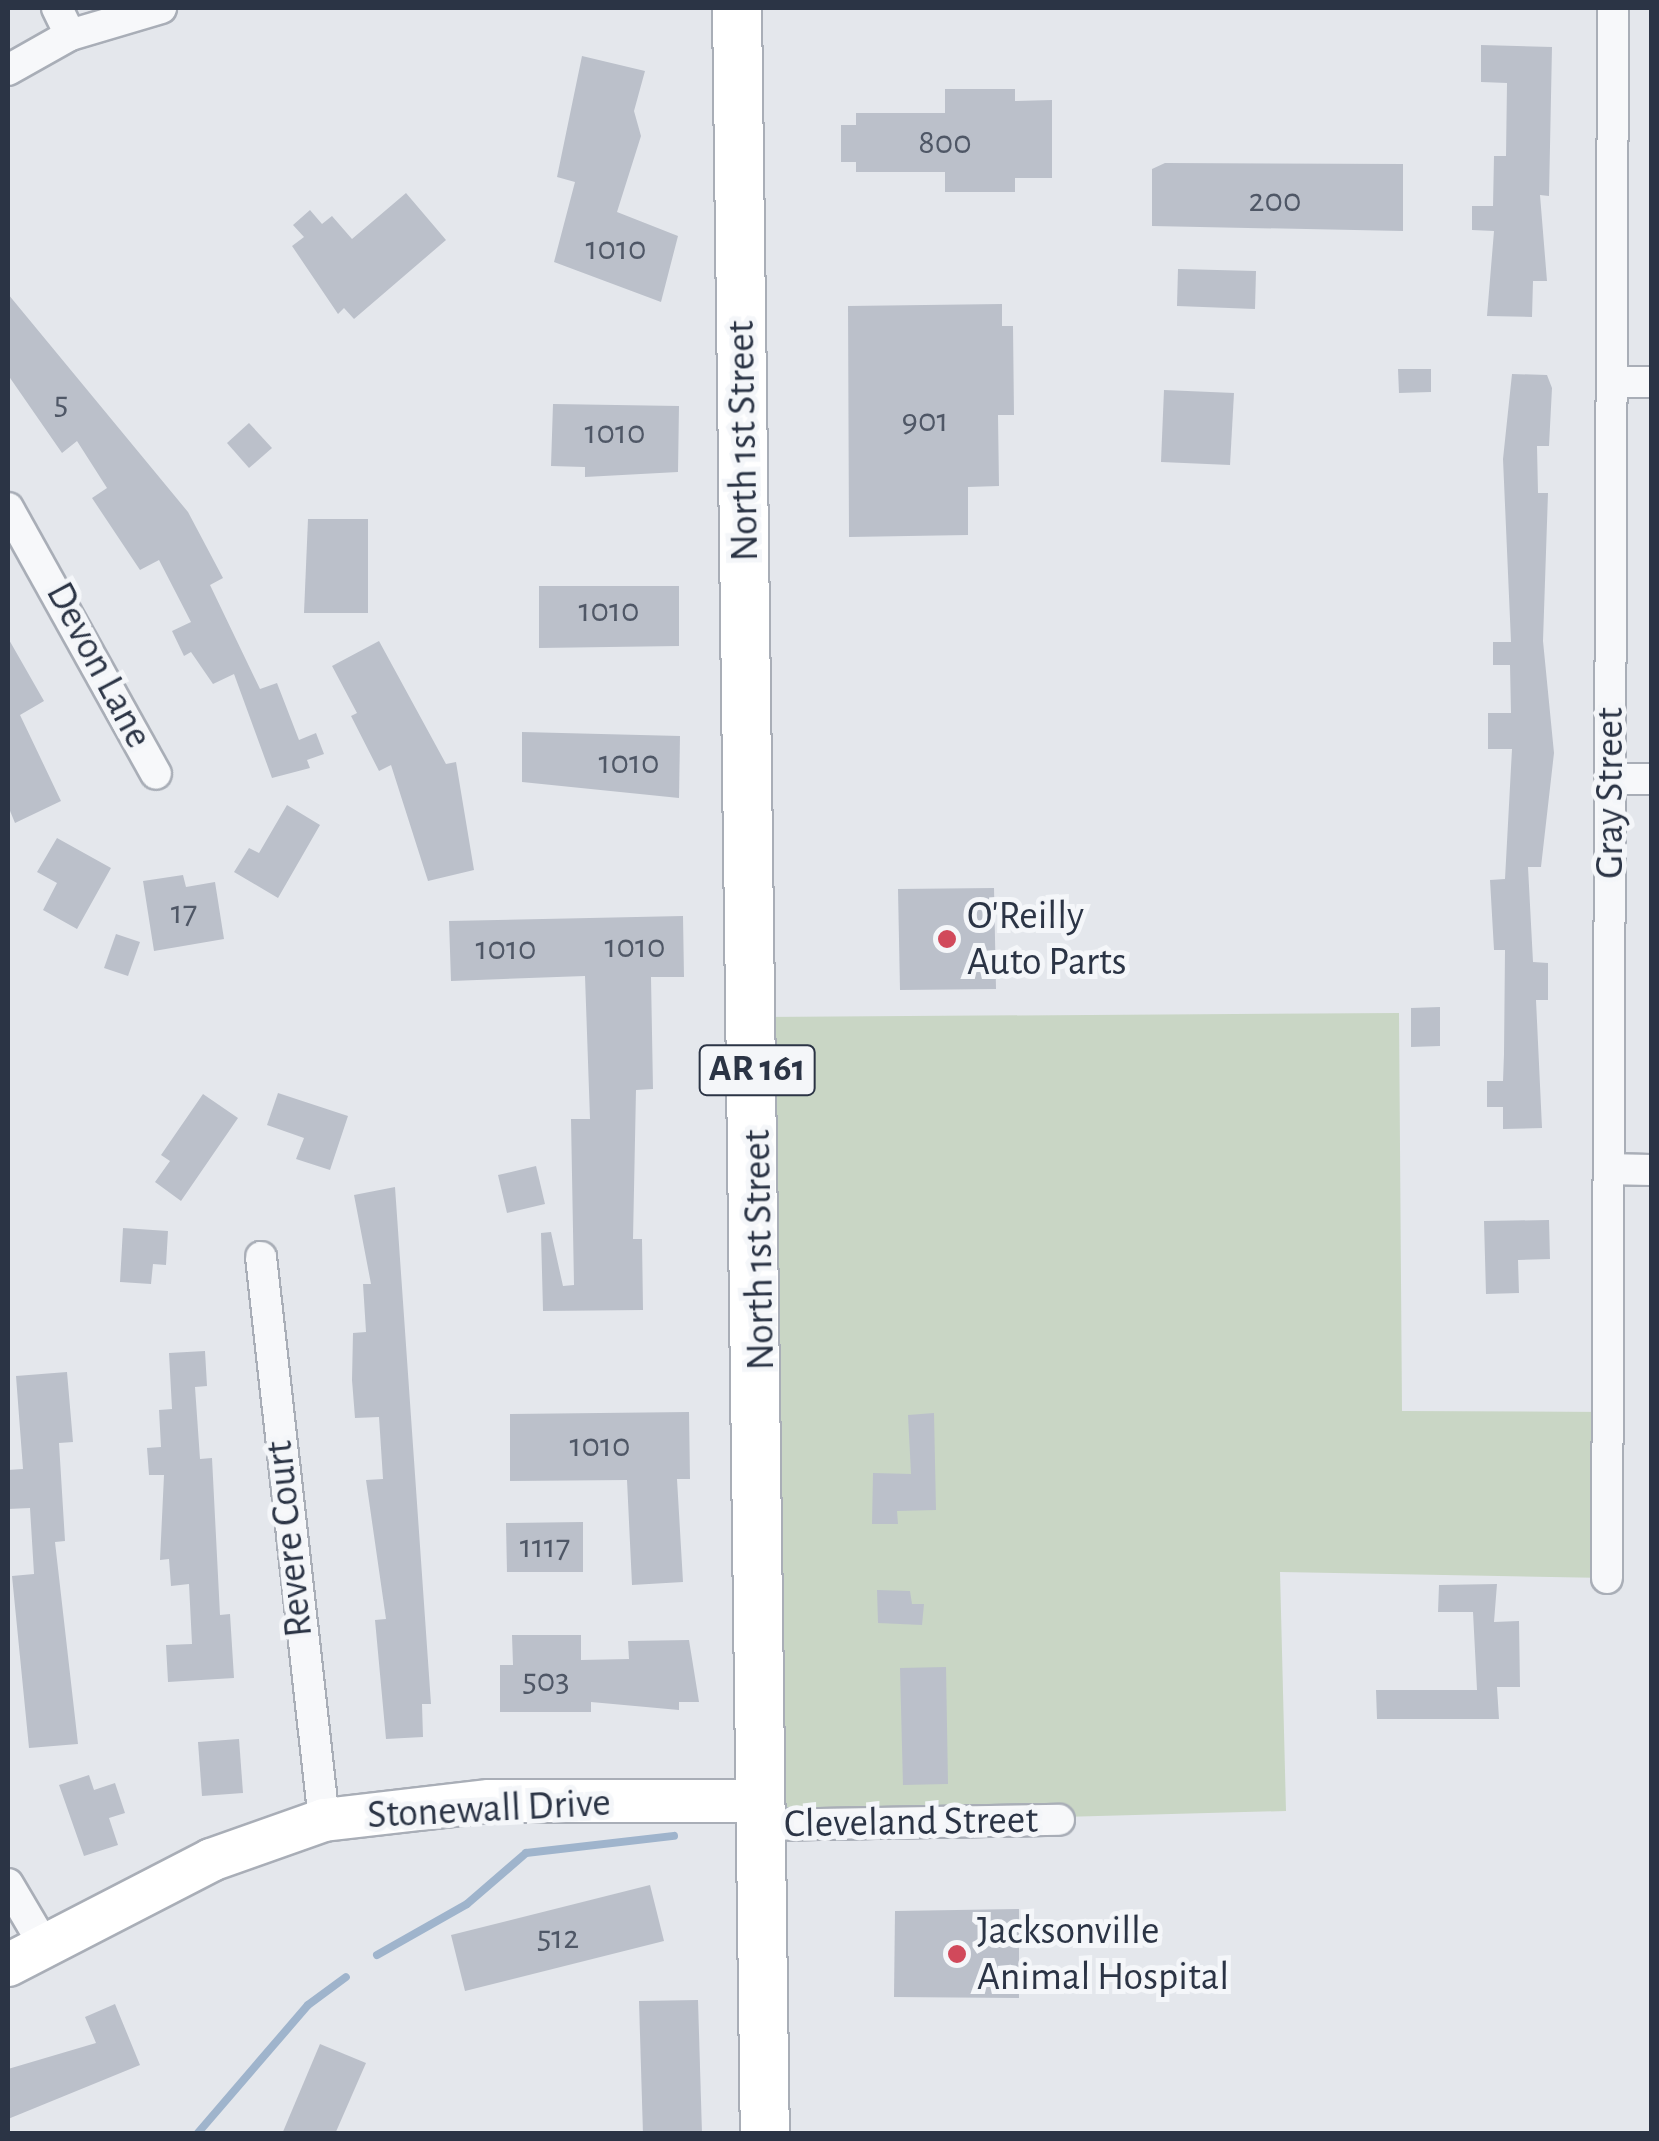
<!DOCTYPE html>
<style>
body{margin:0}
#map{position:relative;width:1659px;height:2141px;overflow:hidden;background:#e4e7ec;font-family:"Alegreya Sans",sans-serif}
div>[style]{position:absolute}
.green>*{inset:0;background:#c9d6c5}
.stream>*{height:8px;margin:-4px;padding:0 4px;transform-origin:4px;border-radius:4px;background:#9fb4cc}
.building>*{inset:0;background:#bbc0ca}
.roads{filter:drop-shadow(2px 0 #a9aeb7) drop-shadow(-2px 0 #a9aeb7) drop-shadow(0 2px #a9aeb7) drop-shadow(0 -2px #a9aeb7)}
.street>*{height:30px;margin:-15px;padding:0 15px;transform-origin:15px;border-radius:15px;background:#f7f8fa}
.secondary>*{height:42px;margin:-21px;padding:0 21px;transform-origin:21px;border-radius:21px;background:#fff}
.primary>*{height:48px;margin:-24px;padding:0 24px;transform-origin:24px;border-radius:24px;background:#fff}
.dots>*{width:28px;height:28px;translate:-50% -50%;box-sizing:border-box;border:5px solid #f4f6f9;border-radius:50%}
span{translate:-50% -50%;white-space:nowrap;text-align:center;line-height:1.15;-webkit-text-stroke:10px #f4f6f9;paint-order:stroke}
.number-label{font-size:35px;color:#4f5766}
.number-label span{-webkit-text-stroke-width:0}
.shield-label span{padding:2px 8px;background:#f4f6f9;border:2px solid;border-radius:8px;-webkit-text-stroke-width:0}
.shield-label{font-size:38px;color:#2b3445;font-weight:700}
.street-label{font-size:40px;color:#2b3445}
.poi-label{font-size:40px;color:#2b3445}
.left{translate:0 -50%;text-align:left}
.frame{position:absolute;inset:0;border:10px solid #2b3445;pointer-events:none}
</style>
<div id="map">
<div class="green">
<div style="clip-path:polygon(1399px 1013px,1402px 1411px,1608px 1412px,1607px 1578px,1280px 1572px,1286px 1811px,763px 1825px,756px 1017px)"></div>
</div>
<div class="stream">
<div style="left:377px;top:1955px;width:103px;rotate:-29.5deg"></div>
<div style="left:467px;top:1904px;width:78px;rotate:-40.8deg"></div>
<div style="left:526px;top:1853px;width:149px;rotate:-6.6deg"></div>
<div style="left:197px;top:2134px;width:170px;rotate:-49.3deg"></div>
<div style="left:308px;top:2005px;width:47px;rotate:-36.4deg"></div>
</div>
<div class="building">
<div style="clip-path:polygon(1481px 45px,1552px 47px,1549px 196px,1540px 195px,1547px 281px,1533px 281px,1532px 317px,1487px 316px,1494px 231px,1472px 230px,1472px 206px,1493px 206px,1494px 156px,1506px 156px,1507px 83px,1481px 82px)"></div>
<div style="clip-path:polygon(582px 56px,645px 71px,634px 111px,641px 136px,617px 212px,678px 236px,661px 302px,554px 262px,575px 182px,557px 177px)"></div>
<div style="clip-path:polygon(945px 89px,1015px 89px,1015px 101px,1052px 100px,1052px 178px,1015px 178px,1015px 192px,945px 192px,945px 172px,856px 172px,856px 162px,841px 162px,841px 125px,856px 125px,856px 113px,945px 113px)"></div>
<div style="clip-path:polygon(1165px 163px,1403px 164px,1403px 231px,1152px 226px,1152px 169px)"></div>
<div style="clip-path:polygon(406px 193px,446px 240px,354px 319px,344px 308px,338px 314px,292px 246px,304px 237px,293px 225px,310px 210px,322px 224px,332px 216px,352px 239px)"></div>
<div style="clip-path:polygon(1178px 269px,1256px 271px,1255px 309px,1177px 306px)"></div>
<div style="clip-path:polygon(8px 294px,188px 512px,223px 578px,210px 585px,260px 689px,277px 683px,299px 740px,316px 733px,324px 754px,307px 760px,310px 768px,272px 778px,234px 674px,213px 684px,191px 652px,184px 656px,172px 631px,191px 622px,159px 560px,140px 570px,92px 498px,107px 488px,77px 441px,62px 453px,8px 375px)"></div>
<div style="clip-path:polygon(1002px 304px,1002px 326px,1013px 326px,1014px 415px,998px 415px,999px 486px,968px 487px,968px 535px,849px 537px,848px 306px)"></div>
<div style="clip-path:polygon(1398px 369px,1431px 369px,1431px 392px,1399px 393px)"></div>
<div style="clip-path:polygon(1512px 374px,1547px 375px,1552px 388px,1549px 446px,1537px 446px,1538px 493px,1548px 493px,1543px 641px,1554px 753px,1541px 867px,1528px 867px,1533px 962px,1548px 963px,1548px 1000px,1536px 1000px,1542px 1128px,1503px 1129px,1503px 1107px,1487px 1107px,1487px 1081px,1503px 1081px,1504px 1054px,1505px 950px,1494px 950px,1490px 880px,1505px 879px,1512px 749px,1488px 749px,1488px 713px,1511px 713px,1510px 665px,1493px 665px,1493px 642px,1511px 642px,1503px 459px)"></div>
<div style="clip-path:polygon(1164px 390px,1234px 393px,1230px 465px,1161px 462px)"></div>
<div style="clip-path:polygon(553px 404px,679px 406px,678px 472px,585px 477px,585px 467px,551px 466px)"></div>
<div style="clip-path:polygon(249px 423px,272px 448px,249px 468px,227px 443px)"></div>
<div style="clip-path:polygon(308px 519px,368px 519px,368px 613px,304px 613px)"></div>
<div style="clip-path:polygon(539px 586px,679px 586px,679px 646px,539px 648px)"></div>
<div style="clip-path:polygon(8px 638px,44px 701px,20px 715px,61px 801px,15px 823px,8px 806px)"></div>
<div style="clip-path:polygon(379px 641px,446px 764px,456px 762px,474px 870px,428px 881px,391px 765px,379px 771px,351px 716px,357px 713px,332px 666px)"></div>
<div style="clip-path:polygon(522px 732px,680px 736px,679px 798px,522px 782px)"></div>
<div style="clip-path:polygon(287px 805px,320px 825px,278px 898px,234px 872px,249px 848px,259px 853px)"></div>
<div style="clip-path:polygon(57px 838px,111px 868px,77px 929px,43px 910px,57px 883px,37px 872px)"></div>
<div style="clip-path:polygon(183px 875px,186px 887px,215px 882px,224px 939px,154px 951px,143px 881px)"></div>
<div style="clip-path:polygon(994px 888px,996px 989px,900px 990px,898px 889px)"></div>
<div style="clip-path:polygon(683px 916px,684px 977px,651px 977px,653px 1089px,636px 1090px,633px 1239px,642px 1239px,643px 1310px,543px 1311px,541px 1233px,551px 1232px,563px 1286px,574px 1285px,571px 1119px,590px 1119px,585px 976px,451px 981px,449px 921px)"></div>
<div style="clip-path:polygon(116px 934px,140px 942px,128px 976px,104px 968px)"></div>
<div style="clip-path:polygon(1440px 1007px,1440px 1046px,1411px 1047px,1411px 1008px)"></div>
<div style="clip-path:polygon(278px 1093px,348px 1116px,330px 1170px,296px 1159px,304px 1138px,267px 1125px)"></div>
<div style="clip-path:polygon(203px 1094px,238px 1118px,181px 1201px,155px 1182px,170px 1161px,161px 1155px)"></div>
<div style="clip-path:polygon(536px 1166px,545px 1204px,507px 1213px,498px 1175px)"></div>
<div style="clip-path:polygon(395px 1187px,431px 1704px,422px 1704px,423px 1737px,386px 1739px,375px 1620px,386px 1619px,366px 1480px,383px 1479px,379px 1417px,355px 1418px,352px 1380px,353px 1333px,366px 1332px,363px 1284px,371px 1284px,354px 1195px)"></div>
<div style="clip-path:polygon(1549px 1220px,1550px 1259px,1518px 1260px,1519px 1293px,1486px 1294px,1484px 1221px)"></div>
<div style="clip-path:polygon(123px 1228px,168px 1231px,166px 1265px,153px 1264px,151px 1284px,120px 1282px)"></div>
<div style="clip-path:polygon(205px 1351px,207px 1386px,195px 1387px,200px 1459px,212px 1458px,220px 1615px,230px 1614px,234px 1678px,168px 1682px,166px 1645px,192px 1644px,189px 1584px,171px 1586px,169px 1559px,160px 1560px,164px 1475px,149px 1475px,147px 1448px,161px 1447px,159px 1410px,172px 1409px,169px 1353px)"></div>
<div style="clip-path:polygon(67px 1372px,73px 1442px,59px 1443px,65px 1541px,55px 1542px,78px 1744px,29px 1748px,12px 1576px,34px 1574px,30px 1508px,8px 1509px,8px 1470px,23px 1469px,16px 1376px)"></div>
<div style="clip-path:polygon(689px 1412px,690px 1479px,677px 1479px,683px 1582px,632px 1585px,627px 1480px,510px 1481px,510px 1414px)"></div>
<div style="clip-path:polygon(934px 1413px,936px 1510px,897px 1511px,898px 1524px,872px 1524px,873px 1473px,911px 1474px,908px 1415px)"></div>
<div style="clip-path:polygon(583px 1522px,583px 1572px,507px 1572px,506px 1523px)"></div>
<div style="clip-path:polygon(1497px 1584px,1494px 1622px,1519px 1621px,1520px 1687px,1497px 1687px,1499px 1719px,1377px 1719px,1376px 1690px,1477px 1690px,1473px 1612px,1438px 1612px,1439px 1585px)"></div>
<div style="clip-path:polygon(877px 1590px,910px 1591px,912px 1604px,924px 1604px,922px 1625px,878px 1623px)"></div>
<div style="clip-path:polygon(512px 1635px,581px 1635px,581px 1660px,629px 1659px,628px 1641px,689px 1640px,699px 1702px,679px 1702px,679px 1710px,591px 1702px,591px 1712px,500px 1712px,500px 1665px,513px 1665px)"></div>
<div style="clip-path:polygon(946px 1667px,948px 1784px,903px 1785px,900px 1668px)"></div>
<div style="clip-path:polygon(239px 1739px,243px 1793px,202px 1796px,198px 1742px)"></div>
<div style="clip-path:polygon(89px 1775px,94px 1790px,115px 1783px,125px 1813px,109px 1818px,118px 1845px,84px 1856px,59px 1785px)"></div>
<div style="clip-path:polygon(650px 1885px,664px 1941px,465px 1991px,451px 1935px)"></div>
<div style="clip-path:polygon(1019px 1909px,1019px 1998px,894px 1997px,895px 1911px)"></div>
<div style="clip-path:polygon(698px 2000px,702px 2134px,643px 2134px,639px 2001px)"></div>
<div style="clip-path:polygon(115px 2004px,140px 2065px,8px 2119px,8px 2069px,96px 2043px,85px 2017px)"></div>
<div style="clip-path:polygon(320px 2044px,366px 2063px,335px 2134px,282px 2134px)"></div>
</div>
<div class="roads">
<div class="street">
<div style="left:57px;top:8px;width:30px;rotate:64deg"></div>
<div style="left:8px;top:70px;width:71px;rotate:-29.4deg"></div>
<div style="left:70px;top:35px;width:95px;rotate:-16.5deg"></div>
<div style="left:1614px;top:382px;width:38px"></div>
<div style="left:8px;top:508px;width:304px;rotate:60.9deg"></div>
<div style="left:1610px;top:779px;width:42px"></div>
<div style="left:1610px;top:1169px;width:42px;rotate:1.4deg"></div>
<div style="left:261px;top:1257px;width:567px;rotate:83.62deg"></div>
<div style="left:1607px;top:1578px;width:1570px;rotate:-89.78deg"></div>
<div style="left:763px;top:1825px;width:296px;rotate:-1deg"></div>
<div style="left:8px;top:1884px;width:71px;rotate:59.5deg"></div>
</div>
<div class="secondary">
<div style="left:8px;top:1965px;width:229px;rotate:-27.3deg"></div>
<div style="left:211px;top:1860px;width:120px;rotate:-19.5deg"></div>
<div style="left:324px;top:1820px;width:166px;rotate:-6.6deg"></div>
<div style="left:489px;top:1801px;width:274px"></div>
</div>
<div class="primary">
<div style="left:737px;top:8px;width:2126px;rotate:89.25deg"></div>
</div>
</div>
<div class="dots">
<div style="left:947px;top:939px;background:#d1495b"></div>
<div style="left:957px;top:1954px;background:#d1495b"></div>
</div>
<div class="number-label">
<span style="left:945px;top:143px">800</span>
<span style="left:1275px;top:201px">200</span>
<span style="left:616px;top:249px">1010</span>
<span style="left:61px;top:404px">5</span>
<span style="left:925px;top:421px">901</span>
<span style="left:615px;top:433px">1010</span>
<span style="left:609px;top:611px">1010</span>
<span style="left:629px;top:763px">1010</span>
<span style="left:184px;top:913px">17</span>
<span style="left:635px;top:947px">1010</span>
<span style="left:506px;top:949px">1010</span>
<span style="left:600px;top:1446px">1010</span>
<span style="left:545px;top:1547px">1117</span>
<span style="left:546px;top:1681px">503</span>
<span style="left:558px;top:1938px">512</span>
</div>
<div class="shield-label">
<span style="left:757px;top:1070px">AR 161</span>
</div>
<div class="street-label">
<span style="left:743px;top:441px;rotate:-91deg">North 1st Street</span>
<span style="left:99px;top:665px;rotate:62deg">Devon Lane</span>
<span style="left:1610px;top:793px;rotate:-90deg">Gray Street</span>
<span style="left:759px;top:1250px;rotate:-91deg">North 1st Street</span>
<span style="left:289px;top:1539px;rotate:-96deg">Revere Court</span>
<span style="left:489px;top:1809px;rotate:-3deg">Stonewall Drive</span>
<span style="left:911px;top:1822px;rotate:-1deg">Cleveland Street</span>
</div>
<div class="poi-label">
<span class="left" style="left:967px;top:939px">O'Reilly<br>Auto Parts</span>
<span class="left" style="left:977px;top:1954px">Jacksonville<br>Animal Hospital</span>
</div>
<div class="frame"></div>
</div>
